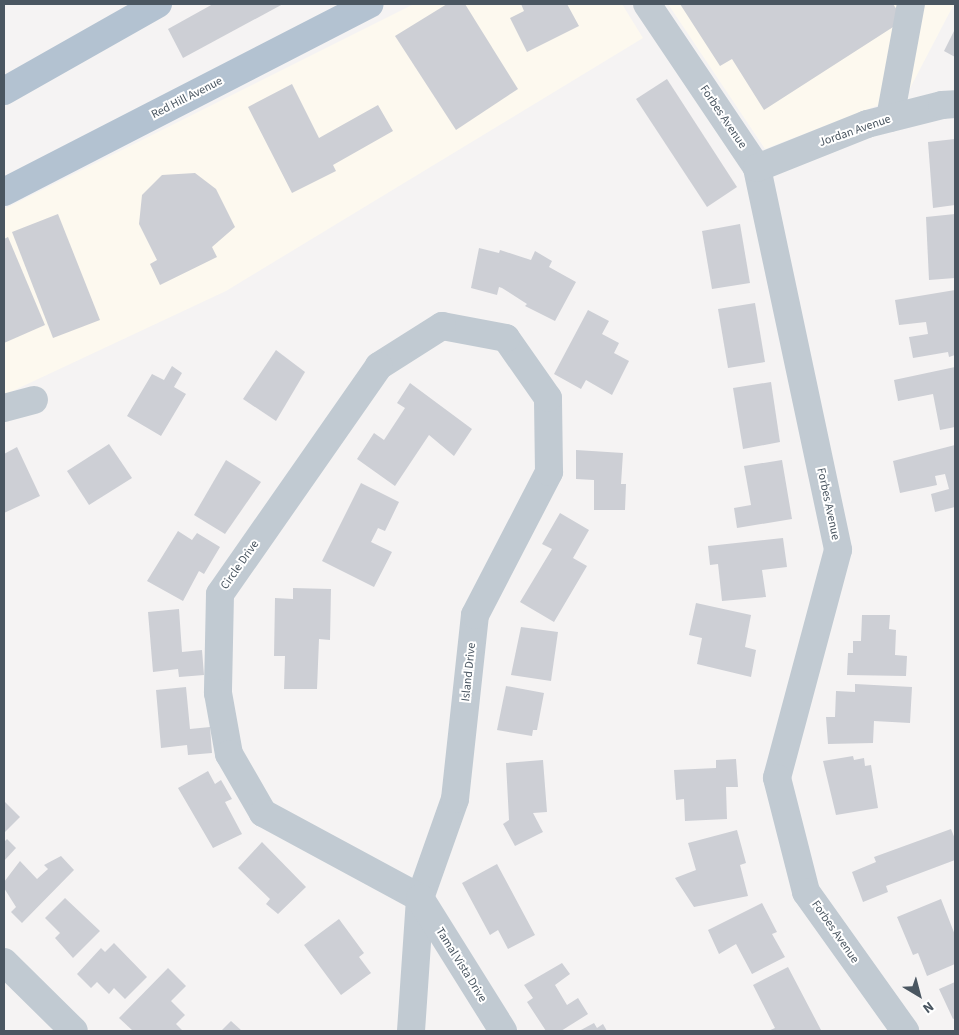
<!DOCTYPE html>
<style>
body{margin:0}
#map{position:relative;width:959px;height:1035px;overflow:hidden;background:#f5f3f3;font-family:"Source Sans 3",sans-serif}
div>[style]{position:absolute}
.commercial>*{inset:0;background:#fdf9ef}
.building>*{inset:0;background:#cdcfd5}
.minor>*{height:28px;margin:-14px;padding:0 14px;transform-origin:14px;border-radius:14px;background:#c1cad2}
.major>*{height:28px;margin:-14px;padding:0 14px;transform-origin:14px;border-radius:14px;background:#b3c2d1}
span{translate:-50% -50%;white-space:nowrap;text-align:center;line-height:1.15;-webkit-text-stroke:4px #fff;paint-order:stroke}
.street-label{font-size:12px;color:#4a5661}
.frame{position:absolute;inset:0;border:5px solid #4a5661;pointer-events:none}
.north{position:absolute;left:894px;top:970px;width:50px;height:50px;-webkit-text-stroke:4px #fff;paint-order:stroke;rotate:143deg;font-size:14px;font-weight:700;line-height:20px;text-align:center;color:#4a5661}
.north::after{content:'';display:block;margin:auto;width:18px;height:22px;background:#4a5661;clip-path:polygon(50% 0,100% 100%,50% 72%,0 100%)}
</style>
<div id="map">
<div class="commercial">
<div style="clip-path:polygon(414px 4px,622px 4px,643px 38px,226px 291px,4px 395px,4px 209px)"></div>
<div style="clip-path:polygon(668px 4px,954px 4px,907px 94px,765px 149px)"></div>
</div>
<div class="building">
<div style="clip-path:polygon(213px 4px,283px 4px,183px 58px,168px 29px)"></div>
<div style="clip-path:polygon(447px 4px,465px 4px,518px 89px,456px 130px,395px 36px)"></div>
<div style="clip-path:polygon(521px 4px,567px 4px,579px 26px,527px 52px,510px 18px,524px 11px)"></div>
<div style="clip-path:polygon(680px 4px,893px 4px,904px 20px,764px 110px,732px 59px,720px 66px)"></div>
<div style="clip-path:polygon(955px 29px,955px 57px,944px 51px)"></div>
<div style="clip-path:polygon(667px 79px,737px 187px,707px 207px,636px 99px)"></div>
<div style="clip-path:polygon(292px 84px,319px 138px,378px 105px,393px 131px,333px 165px,336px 171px,292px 193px,248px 107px)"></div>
<div style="clip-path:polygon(955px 139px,955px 205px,933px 208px,928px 142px)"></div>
<div style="clip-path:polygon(195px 173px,216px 189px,235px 227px,212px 247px,217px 257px,160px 285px,150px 264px,157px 260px,139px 224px,142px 195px,162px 175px)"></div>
<div style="clip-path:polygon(58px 214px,100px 320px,53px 338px,12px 232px)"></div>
<div style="clip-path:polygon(955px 214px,955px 278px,929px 280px,926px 217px)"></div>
<div style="clip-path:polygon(740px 224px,750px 283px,712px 289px,702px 231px)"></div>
<div style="clip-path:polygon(8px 237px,45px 325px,4px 343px,4px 239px)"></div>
<div style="clip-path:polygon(479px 248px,499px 253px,500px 250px,531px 260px,535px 251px,552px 261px,549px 267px,576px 282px,555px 321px,525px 306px,527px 304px,502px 288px,499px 287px,497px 295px,471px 288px)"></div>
<div style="clip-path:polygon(955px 290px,955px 355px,949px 357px,948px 352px,913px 358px,909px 337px,928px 334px,926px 322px,899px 325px,895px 300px)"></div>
<div style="clip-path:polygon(755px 303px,765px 362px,728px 368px,718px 309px)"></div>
<div style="clip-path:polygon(588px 310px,609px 321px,602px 334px,619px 343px,614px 353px,629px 361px,612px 395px,586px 380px,581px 389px,554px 374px)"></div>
<div style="clip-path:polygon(276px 350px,305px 372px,276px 421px,243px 399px)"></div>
<div style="clip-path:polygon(172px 366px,182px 373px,174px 387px,186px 394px,161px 436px,127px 416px,152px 374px,164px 380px)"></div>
<div style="clip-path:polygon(955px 367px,955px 427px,940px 430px,933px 394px,898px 401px,894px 380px)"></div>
<div style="clip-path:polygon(771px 382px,780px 442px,743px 449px,733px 388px)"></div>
<div style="clip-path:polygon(410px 383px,472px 429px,454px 456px,429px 435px,395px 486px,357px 459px,374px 433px,384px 440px,405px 408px,397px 403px)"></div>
<div style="clip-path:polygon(109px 444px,132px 478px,89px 505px,67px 471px)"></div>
<div style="clip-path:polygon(955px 445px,955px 507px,935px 512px,931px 494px,949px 489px,945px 474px,935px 476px,937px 485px,900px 493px,893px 461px)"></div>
<div style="clip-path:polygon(17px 447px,40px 496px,4px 513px,4px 454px)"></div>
<div style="clip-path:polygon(576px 450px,623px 453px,621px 484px,626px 484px,625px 510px,594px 510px,594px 480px,576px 479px)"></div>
<div style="clip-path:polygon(226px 460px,261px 482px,225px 534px,194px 515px)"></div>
<div style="clip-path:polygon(782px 460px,792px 519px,737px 528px,734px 508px,751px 505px,744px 466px)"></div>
<div style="clip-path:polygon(361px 483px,399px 502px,385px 531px,378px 528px,371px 542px,392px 552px,374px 587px,322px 561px)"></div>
<div style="clip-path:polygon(560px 513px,589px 530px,573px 558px,587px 566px,554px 622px,520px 602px,552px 549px,542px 544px)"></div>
<div style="clip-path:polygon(178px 531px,192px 540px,197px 533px,220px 547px,204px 574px,199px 571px,183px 601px,147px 581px)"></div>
<div style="clip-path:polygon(783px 538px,787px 567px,762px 570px,766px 597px,722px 601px,718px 564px,710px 565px,708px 546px)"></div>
<div style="clip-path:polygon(293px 588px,331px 589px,330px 640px,319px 639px,317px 689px,284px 689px,285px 656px,274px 656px,275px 598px,293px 599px)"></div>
<div style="clip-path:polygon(696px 603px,751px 615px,745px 647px,756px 650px,751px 677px,697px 664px,702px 638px,689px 635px)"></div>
<div style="clip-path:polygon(179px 609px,182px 652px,202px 650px,204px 675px,179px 677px,178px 669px,153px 672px,148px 612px)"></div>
<div style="clip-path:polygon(862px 615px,890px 615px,889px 629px,896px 630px,895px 655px,907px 656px,906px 676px,847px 675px,848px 653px,853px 653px,853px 641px,861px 641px)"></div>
<div style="clip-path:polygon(521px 627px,558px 632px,551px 681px,511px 675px)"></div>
<div style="clip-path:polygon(855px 684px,912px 687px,910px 723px,874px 721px,873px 743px,828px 744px,826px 717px,835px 717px,836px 691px,855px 692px)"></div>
<div style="clip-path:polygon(506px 686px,544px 693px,537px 730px,533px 730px,532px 736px,497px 730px)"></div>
<div style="clip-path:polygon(186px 687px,190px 729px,210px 727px,212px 753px,188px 755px,187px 745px,161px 748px,156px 690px)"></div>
<div style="clip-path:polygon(853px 756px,854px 760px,864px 758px,865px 766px,871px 765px,878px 808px,836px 815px,823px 761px)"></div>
<div style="clip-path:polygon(736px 759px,738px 787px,726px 787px,727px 819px,685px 821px,684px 799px,676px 800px,674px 770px,716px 768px,716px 760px)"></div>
<div style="clip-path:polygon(543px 760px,547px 812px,533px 813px,543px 832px,515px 846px,503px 824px,509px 820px,506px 763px)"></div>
<div style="clip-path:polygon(208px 771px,215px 784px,221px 780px,232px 799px,225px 802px,242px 834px,213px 848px,178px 788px)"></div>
<div style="clip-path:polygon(4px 801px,20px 817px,4px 833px)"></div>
<div style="clip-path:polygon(951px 829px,955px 839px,955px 860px,886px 886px,888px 892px,863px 902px,852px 872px,876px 862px,874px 857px)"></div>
<div style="clip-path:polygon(737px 830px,746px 863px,740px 865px,748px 896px,694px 907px,675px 878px,696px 870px,688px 843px)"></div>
<div style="clip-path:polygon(7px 839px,16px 848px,4px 861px,4px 842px)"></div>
<div style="clip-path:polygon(262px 842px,306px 887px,278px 914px,266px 904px,270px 899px,238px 868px)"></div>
<div style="clip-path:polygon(61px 856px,74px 870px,22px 923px,11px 912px,16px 907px,4px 888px,4px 882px,20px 861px,37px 879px,48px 869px,44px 865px)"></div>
<div style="clip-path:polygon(497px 864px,535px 935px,508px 949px,498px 930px,490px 935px,462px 883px)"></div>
<div style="clip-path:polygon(65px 898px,100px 931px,73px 958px,55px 938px,60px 933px,45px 918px)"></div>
<div style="clip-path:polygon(941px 899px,955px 935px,955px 964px,927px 976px,918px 953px,913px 955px,897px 917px)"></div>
<div style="clip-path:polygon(762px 903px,777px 932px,772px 934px,785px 957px,752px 974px,736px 944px,719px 954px,708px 930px)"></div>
<div style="clip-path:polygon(339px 919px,364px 953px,359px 957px,371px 973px,341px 995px,304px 945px)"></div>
<div style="clip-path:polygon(114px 943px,147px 977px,125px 999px,114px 988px,109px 994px,97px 982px,91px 988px,77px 974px,101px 948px,105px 952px)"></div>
<div style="clip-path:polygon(562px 963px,570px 974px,555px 985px,567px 1005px,578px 998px,588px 1014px,561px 1031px,546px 1031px,527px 1002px,533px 998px,524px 985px)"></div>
<div style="clip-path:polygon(788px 967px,821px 1030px,819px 1031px,768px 1031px,775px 1028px,753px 985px)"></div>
<div style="clip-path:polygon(168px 968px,186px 986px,171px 1001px,185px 1015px,176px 1024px,183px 1031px,133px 1031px,119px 1018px)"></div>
<div style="clip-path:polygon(955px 982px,955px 1018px,953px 1019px,939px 989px)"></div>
<div style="clip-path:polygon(231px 1021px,242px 1031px,221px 1031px)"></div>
<div style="clip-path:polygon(594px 1023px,597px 1028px,603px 1024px,607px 1031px,579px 1031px)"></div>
</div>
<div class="minor">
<div style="left:647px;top:4px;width:197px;rotate:56.1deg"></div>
<div style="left:757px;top:168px;width:390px;rotate:78deg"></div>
<div style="left:838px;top:550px;width:236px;rotate:105deg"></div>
<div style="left:777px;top:778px;width:118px;rotate:75.7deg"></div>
<div style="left:806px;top:892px;width:171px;rotate:54.5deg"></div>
<div style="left:890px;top:118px;width:116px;rotate:-79.6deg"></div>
<div style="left:757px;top:168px;width:118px;rotate:-21.8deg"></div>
<div style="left:867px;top:124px;width:77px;rotate:-14.2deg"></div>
<div style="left:942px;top:105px;width:13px;rotate:-4deg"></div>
<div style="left:4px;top:408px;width:31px;rotate:-15deg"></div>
<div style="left:4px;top:962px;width:98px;rotate:44.6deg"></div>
<div style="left:411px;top:1031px;width:133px;rotate:-86.1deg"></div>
<div style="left:420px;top:898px;width:105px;rotate:-70.5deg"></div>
<div style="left:455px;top:799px;width:185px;rotate:-83.8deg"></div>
<div style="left:475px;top:615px;width:161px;rotate:-62.6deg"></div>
<div style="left:549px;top:472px;width:74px;rotate:-90.8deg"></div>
<div style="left:548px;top:398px;width:73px;rotate:-125deg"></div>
<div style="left:506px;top:338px;width:65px;rotate:-169.4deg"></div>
<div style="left:442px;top:326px;width:75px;rotate:147.6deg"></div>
<div style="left:379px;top:366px;width:278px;rotate:124.9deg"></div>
<div style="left:220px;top:594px;width:99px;rotate:91.2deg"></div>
<div style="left:218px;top:693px;width:62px;rotate:79.8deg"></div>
<div style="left:229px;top:754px;width:68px;rotate:60deg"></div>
<div style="left:263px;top:813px;width:179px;rotate:28.4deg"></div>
<div style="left:420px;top:898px;width:157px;rotate:58deg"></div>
</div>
<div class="major">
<div style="left:4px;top:91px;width:177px;rotate:-29.5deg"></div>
<div style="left:4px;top:192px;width:411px;rotate:-27.2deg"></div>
</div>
<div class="street-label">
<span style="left:187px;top:98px;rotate:-27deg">Red Hill Avenue</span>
<span style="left:723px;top:117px;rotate:56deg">Forbes Avenue</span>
<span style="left:855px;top:131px;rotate:-19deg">Jordan Avenue</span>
<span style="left:828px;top:504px;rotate:78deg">Forbes Avenue</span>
<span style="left:240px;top:565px;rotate:-55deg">Circle Drive</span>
<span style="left:469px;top:672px;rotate:-84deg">Island Drive</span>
<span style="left:835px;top:932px;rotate:55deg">Forbes Avenue</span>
<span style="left:461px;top:965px;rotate:58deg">Tamal Vista Drive</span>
</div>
<div class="frame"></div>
<div class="north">N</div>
</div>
